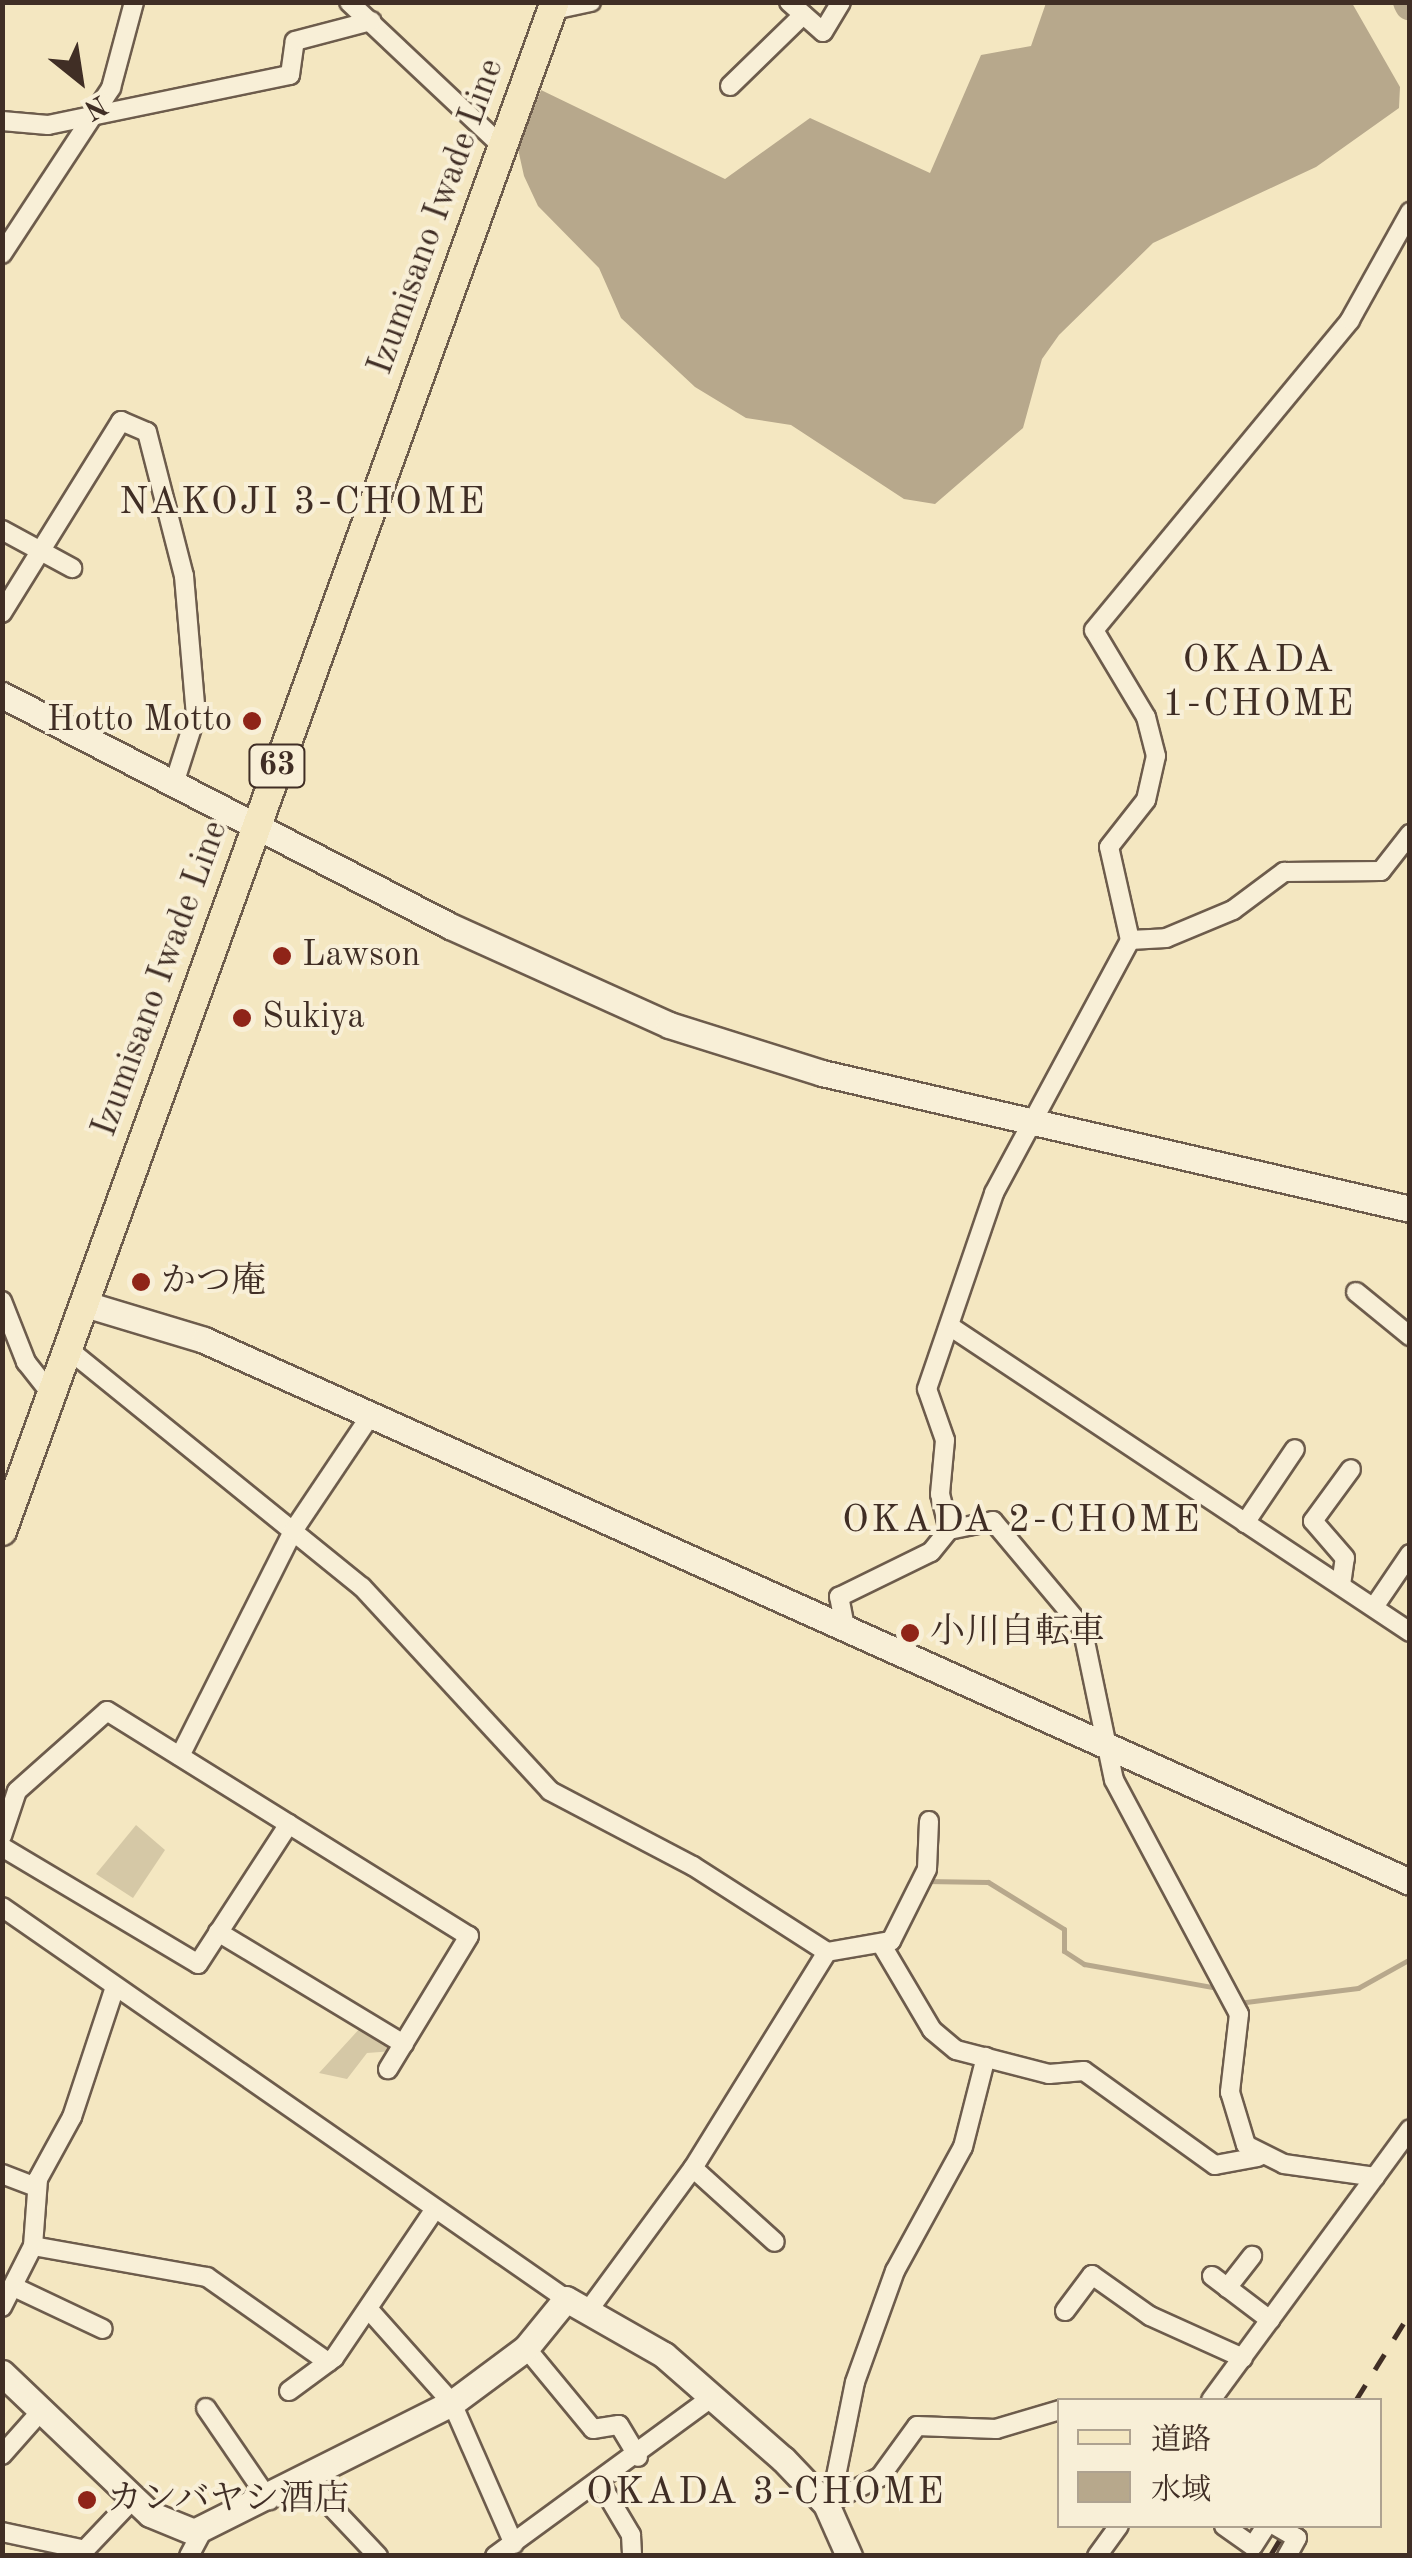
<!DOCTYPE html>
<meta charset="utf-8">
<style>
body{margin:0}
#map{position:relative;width:1412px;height:2558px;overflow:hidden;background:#f4e7c1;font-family:"Old Standard TT","Noto Serif JP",serif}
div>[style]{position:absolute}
.green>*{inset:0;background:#d5c8a6}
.water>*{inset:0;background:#b7a88c}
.stream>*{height:5px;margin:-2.5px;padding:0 2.5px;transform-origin:2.5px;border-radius:2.5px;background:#b7a88c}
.river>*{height:30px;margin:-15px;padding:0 15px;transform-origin:15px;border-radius:15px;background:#b7a88c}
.roads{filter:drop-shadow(2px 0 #6d5c4c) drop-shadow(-2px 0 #6d5c4c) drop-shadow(0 2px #6d5c4c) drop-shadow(0 -2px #6d5c4c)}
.street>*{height:18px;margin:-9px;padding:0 9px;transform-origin:9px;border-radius:9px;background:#f8efd7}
.secondary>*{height:25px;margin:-12.5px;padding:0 12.5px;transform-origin:12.5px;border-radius:12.5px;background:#f8efd7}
.primary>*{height:28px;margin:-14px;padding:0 14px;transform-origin:14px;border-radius:14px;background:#f4e7c1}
.rail>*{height:5px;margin-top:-2.5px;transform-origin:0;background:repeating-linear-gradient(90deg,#402e25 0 18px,transparent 0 36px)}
.dots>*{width:28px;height:28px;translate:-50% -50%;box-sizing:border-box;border:5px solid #f8efd7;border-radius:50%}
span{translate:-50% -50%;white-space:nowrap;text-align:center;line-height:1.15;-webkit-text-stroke:8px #f8efd7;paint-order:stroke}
.shield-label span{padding:2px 8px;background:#f8efd7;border:2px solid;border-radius:8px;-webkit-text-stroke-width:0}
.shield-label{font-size:32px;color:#402e25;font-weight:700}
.street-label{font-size:35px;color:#402e25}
.poi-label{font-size:35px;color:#402e25}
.right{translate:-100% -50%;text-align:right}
.left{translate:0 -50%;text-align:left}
.neighbourhood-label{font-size:38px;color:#402e25;letter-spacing:2.5px}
.frame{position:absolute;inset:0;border:5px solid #402e25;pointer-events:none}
.legend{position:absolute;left:1057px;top:2398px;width:325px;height:130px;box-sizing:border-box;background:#f8efd7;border:2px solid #aea290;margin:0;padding:12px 18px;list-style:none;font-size:30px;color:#402e25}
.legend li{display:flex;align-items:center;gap:20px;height:50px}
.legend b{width:50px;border:2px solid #aea290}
.north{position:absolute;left:30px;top:30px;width:100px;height:100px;-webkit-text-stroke:8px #f8efd7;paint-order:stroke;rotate:150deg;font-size:28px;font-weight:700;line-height:40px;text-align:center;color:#402e25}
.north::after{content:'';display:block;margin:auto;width:35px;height:45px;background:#402e25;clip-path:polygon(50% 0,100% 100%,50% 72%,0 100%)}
</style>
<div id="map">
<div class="green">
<div style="clip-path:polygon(136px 1825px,165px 1850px,133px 1898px,96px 1874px)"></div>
<div style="clip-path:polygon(362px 2026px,394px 2051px,367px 2053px,347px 2079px,319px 2073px)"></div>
</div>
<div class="water">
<div style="clip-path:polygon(1046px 3px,1352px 3px,1400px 87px,1399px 108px,1316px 167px,1153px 243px,1059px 335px,1042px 359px,1023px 428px,935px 504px,904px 499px,791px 425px,746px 418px,695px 387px,621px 318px,599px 268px,538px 206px,524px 176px,518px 149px,541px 90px,725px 179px,810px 118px,930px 173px,981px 55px,1031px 46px)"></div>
</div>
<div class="stream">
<div style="left:926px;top:1881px;width:62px;rotate:0.9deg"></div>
<div style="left:988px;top:1882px;width:89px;rotate:31.7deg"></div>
<div style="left:1064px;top:1929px;width:22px;rotate:90deg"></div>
<div style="left:1064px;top:1951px;width:24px;rotate:33deg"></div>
<div style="left:1084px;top:1964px;width:135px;rotate:10.2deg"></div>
<div style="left:1238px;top:2003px;width:121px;rotate:-7.1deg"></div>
<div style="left:1358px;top:1988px;width:60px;rotate:-29.1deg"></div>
</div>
<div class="river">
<div style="left:1408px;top:2px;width:4px;rotate:63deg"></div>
</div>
<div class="roads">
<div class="street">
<div style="left:349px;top:2px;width:210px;rotate:43.3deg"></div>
<div style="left:789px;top:2px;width:45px;rotate:41.4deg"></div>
<div style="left:823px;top:32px;width:35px;rotate:-59deg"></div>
<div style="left:553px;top:10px;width:39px;rotate:-12deg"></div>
<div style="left:730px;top:86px;width:102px;rotate:-44.2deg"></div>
<div style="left:2px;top:121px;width:46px;rotate:5deg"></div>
<div style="left:48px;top:125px;width:247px;rotate:-11.7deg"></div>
<div style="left:290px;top:75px;width:34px;rotate:-82deg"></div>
<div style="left:295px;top:41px;width:79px;rotate:-14.7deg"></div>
<div style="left:2px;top:254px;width:199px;rotate:-56.7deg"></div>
<div style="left:111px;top:88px;width:89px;rotate:-75deg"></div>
<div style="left:2px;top:530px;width:80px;rotate:28.5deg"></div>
<div style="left:2px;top:613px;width:226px;rotate:-58.2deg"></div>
<div style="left:121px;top:421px;width:28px;rotate:23deg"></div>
<div style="left:147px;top:432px;width:149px;rotate:75.6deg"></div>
<div style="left:184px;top:576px;width:140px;rotate:85.1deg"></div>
<div style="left:196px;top:715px;width:72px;rotate:107.7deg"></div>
<div style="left:1130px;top:940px;width:95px;rotate:-102.7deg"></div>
<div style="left:1109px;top:847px;width:60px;rotate:-51.8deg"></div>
<div style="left:1146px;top:800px;width:45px;rotate:-77.2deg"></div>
<div style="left:1156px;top:756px;width:40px;rotate:-104.4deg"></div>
<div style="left:1146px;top:717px;width:101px;rotate:-120.9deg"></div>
<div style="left:1094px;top:630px;width:402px;rotate:-50.4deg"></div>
<div style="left:1350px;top:320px;width:124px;rotate:-60.9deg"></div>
<div style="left:1356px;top:1292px;width:70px;rotate:39.2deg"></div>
<div style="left:2px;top:1301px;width:66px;rotate:68.5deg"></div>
<div style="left:26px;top:1362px;width:42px;rotate:51.8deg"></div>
<div style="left:954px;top:1329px;width:547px;rotate:33.6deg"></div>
<div style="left:68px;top:1349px;width:378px;rotate:39deg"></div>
<div style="left:362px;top:1587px;width:277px;rotate:47.3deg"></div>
<div style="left:550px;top:1791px;width:161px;rotate:27.7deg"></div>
<div style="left:693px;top:1866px;width:159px;rotate:32.7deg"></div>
<div style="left:827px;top:1952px;width:254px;rotate:121.8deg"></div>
<div style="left:693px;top:2168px;width:177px;rotate:126.3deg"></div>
<div style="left:1245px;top:1523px;width:89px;rotate:-56deg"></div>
<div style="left:949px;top:1530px;width:45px;rotate:-11.6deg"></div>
<div style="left:993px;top:1521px;width:138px;rotate:50deg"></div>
<div style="left:1082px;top:1627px;width:156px;rotate:78.2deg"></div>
<div style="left:1114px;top:1780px;width:265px;rotate:61.9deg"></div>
<div style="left:1239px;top:2014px;width:79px;rotate:96.6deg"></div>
<div style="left:1230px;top:2092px;width:55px;rotate:73.2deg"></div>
<div style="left:1246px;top:2145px;width:42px;rotate:26.6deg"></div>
<div style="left:1284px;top:2164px;width:92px;rotate:8.1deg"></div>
<div style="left:1341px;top:1585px;width:27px;rotate:-82deg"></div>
<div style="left:1345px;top:1558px;width:49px;rotate:-130.9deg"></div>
<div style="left:1313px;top:1521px;width:64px;rotate:-53.8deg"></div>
<div style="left:1374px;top:1607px;width:64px;rotate:-55.8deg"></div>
<div style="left:845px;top:1627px;width:31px;rotate:-101deg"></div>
<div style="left:839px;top:1597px;width:102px;rotate:-26.1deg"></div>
<div style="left:931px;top:1552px;width:28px;rotate:-51deg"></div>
<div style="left:949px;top:1530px;width:37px;rotate:-104deg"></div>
<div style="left:940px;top:1494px;width:54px;rotate:-84.7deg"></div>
<div style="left:945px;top:1440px;width:54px;rotate:-109.4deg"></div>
<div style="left:927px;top:1389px;width:207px;rotate:-71.1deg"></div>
<div style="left:994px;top:1193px;width:287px;rotate:-61.7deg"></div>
<div style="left:1130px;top:940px;width:36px;rotate:-3deg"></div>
<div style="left:1166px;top:938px;width:73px;rotate:-22.7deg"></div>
<div style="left:1233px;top:910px;width:64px;rotate:-36.7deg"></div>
<div style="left:1284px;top:872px;width:97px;rotate:-0.6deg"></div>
<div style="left:1381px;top:871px;width:47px;rotate:-51.9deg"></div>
<div style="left:180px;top:1756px;width:252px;rotate:-63.3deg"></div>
<div style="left:293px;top:1531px;width:140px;rotate:-56.1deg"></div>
<div style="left:2px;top:1836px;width:47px;rotate:-71.6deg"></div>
<div style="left:17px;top:1791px;width:120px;rotate:-41.6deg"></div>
<div style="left:107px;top:1711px;width:426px;rotate:31.9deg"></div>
<div style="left:469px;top:1936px;width:156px;rotate:121.3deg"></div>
<div style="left:2px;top:1847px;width:228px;rotate:30.8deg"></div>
<div style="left:198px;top:1964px;width:167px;rotate:-57deg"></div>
<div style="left:2px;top:1907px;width:687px;rotate:34.8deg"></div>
<div style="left:218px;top:1932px;width:217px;rotate:31.1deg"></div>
<div style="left:883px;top:1947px;width:96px;rotate:59.4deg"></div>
<div style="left:932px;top:2030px;width:31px;rotate:40deg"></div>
<div style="left:956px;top:2050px;width:96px;rotate:14.5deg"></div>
<div style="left:1049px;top:2074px;width:35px;rotate:-5deg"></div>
<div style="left:1084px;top:2071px;width:161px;rotate:35.7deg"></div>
<div style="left:1215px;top:2165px;width:44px;rotate:-10.5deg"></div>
<div style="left:827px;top:1952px;width:65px;rotate:-9.8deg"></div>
<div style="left:891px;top:1941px;width:80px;rotate:-63.4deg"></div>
<div style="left:927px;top:1869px;width:48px;rotate:-87.6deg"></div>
<div style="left:693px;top:2168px;width:110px;rotate:42.1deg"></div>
<div style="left:2px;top:2174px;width:36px;rotate:21deg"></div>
<div style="left:33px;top:2246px;width:177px;rotate:10.1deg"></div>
<div style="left:207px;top:2277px;width:148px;rotate:35.1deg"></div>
<div style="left:1212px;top:2276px;width:73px;rotate:37.2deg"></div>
<div style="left:14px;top:2287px;width:98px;rotate:25.3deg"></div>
<div style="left:1227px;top:2288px;width:41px;rotate:-52deg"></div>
<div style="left:2px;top:2307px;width:68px;rotate:-63.1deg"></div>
<div style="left:33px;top:2246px;width:67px;rotate:-85.7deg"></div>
<div style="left:38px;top:2179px;width:71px;rotate:-61.3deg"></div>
<div style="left:72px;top:2117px;width:137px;rotate:-71.7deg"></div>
<div style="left:1065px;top:2311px;width:45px;rotate:-53.1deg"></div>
<div style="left:1092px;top:2275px;width:71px;rotate:35.3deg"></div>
<div style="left:1150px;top:2316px;width:102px;rotate:24.3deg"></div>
<div style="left:371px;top:2312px;width:122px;rotate:48.3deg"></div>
<div style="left:452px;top:2403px;width:154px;rotate:66.3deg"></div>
<div style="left:526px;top:2348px;width:105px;rotate:50.4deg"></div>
<div style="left:593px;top:2429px;width:26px;rotate:-9deg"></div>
<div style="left:619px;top:2425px;width:37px;rotate:59deg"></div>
<div style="left:289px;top:2391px;width:56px;rotate:-36.3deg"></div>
<div style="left:334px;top:2358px;width:175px;rotate:-55.9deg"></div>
<div style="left:1211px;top:2400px;width:336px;rotate:-53.7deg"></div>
<div style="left:206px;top:2408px;width:112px;rotate:55.6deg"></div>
<div style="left:2px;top:2455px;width:59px;rotate:-48.4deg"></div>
<div style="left:599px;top:2481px;width:63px;rotate:59.3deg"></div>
<div style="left:631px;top:2535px;width:21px;rotate:87deg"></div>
<div style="left:308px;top:2482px;width:102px;rotate:46.6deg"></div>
<div style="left:831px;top:2501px;width:121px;rotate:-78.6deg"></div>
<div style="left:855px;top:2382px;width:118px;rotate:-70.2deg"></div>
<div style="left:895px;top:2271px;width:141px;rotate:-61.3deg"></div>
<div style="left:963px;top:2147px;width:93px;rotate:-75.7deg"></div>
<div style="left:826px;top:2504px;width:60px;rotate:-26.6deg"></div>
<div style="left:880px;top:2477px;width:63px;rotate:-54deg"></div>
<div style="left:917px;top:2426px;width:79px;rotate:2.2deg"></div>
<div style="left:996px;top:2429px;width:67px;rotate:-16.5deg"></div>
<div style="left:1224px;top:2526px;width:35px;rotate:35deg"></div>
<div style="left:1253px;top:2546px;width:24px;rotate:-57deg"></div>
<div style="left:1276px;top:2526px;width:24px;rotate:30deg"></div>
<div style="left:1297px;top:2538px;width:21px;rotate:119deg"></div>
<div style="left:2px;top:2532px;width:81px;rotate:12.1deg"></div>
<div style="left:79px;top:2556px;width:80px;rotate:-46.5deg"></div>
<div style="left:189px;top:2556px;width:32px;rotate:-62deg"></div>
<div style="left:495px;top:2556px;width:269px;rotate:-36.2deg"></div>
<div style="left:1097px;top:2556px;width:37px;rotate:-54deg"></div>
</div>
<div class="secondary">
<div style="left:2px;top:695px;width:504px;rotate:27.28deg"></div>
<div style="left:450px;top:926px;width:240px;rotate:24.3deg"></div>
<div style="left:669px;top:1025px;width:160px;rotate:17.4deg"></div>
<div style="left:822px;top:1073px;width:604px;rotate:13.02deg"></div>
<div style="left:85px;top:1304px;width:124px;rotate:16.8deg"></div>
<div style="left:204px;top:1340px;width:1322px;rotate:24.2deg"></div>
<div style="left:2px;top:2373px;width:204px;rotate:43.6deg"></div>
<div style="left:150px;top:2514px;width:48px;rotate:22.2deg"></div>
<div style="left:194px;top:2532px;width:288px;rotate:-26.6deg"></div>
<div style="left:452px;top:2403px;width:92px;rotate:-36.6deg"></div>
<div style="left:526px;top:2348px;width:63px;rotate:-50.8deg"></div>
<div style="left:566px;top:2299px;width:113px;rotate:29.7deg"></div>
<div style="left:664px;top:2355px;width:158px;rotate:41.2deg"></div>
<div style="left:783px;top:2459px;width:62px;rotate:46.3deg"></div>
<div style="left:826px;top:2504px;width:57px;rotate:66.1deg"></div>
</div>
<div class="primary">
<div style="left:2px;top:1531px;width:1626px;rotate:-70.12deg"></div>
</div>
</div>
<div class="rail">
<div style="left:1356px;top:2400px;width:102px;rotate:-58.2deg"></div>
<div style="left:1270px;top:2556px;width:35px;rotate:-59deg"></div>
</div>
<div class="dots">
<div style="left:252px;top:721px;background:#8f2418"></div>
<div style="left:282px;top:956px;background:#8f2418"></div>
<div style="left:242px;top:1018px;background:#8f2418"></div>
<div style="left:141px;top:1282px;background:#8f2418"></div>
<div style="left:910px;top:1633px;background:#8f2418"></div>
<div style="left:87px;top:2500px;background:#8f2418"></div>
</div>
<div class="shield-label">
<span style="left:277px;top:766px">63</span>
</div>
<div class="street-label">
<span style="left:437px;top:217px;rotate:-70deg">Izumisano Iwade Line</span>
<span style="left:161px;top:979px;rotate:-70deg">Izumisano Iwade Line</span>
</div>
<div class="poi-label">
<span class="right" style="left:232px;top:721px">Hotto Motto</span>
<span class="left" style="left:302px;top:956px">Lawson</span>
<span class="left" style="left:262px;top:1018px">Sukiya</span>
<span class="left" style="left:161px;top:1282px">かつ庵</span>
<span class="left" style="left:930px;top:1633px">小川自転車</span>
<span class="left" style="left:107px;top:2500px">カンバヤシ酒店</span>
</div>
<div class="neighbourhood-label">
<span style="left:303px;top:504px">NAKOJI 3-CHOME</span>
<span style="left:1259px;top:684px">OKADA<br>1-CHOME</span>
<span style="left:1022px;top:1522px">OKADA 2-CHOME</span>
<span style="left:766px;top:2494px">OKADA 3-CHOME</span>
</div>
<div class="frame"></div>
<ul class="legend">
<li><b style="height:12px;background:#f4e7c1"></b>道路</li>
<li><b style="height:28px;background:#b7a88c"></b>水域</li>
</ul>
<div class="north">N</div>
</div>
